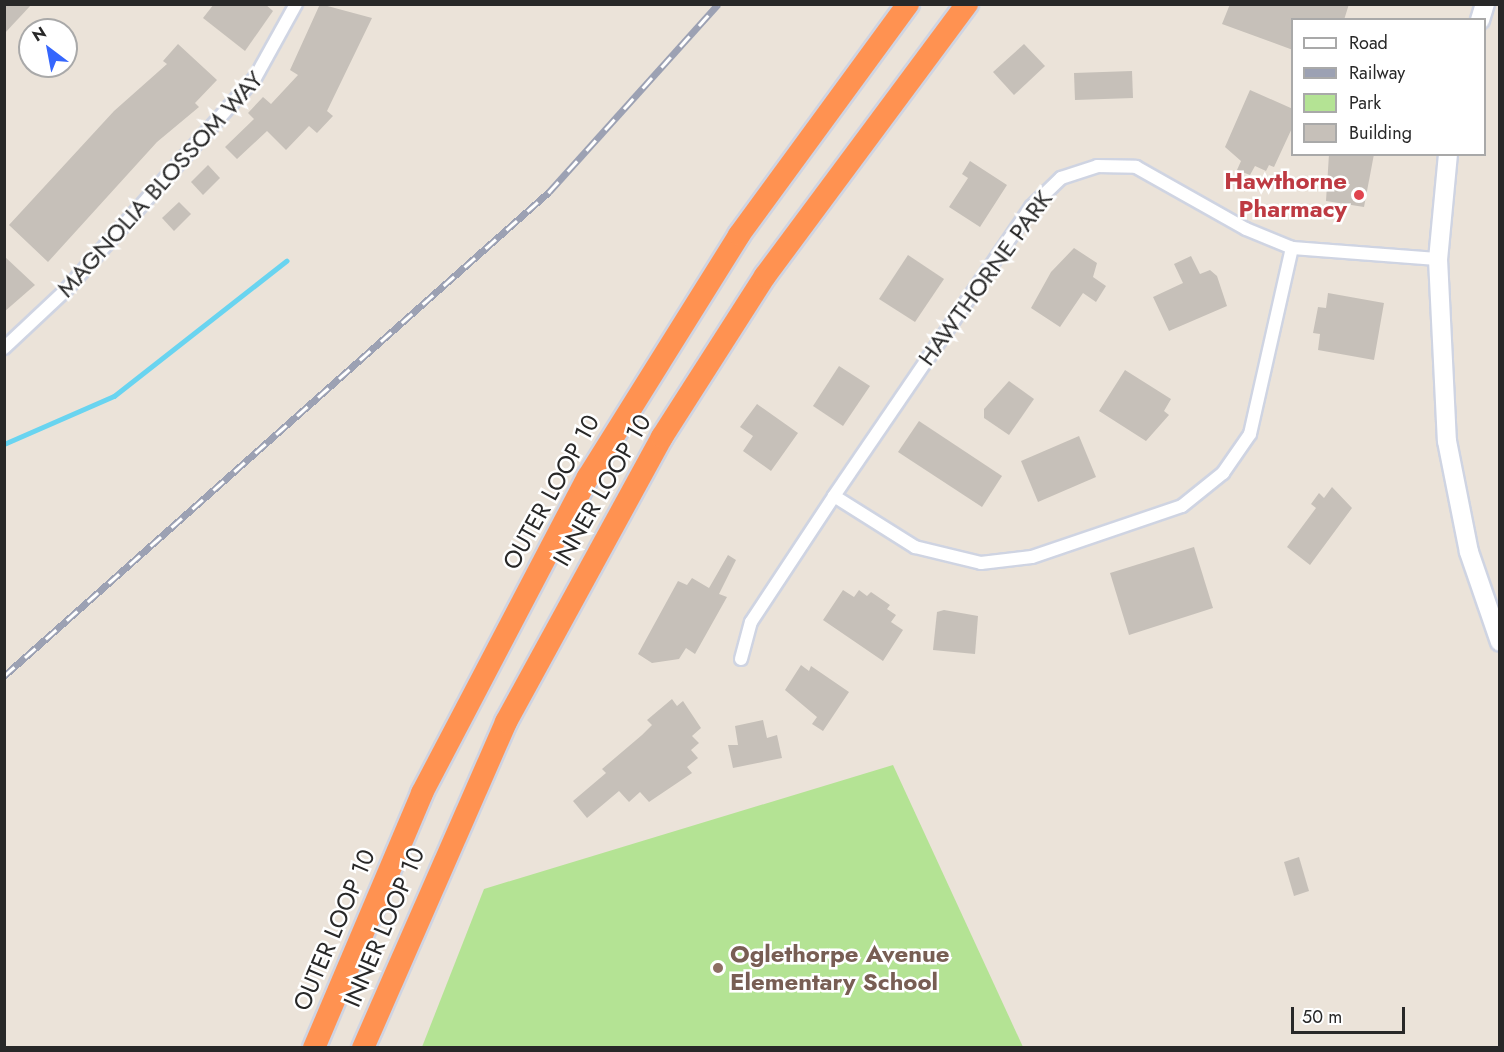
<!DOCTYPE html>
<style>
body{margin:0}
#map{position:relative;width:1504px;height:1052px;overflow:hidden;background:#ebe3d9;font-family:Jost,sans-serif}
div>[style]{position:absolute}
.green>*{inset:0;background:#b4e394}
.stream>*{height:4.5px;margin:-2.25px;padding:0 2.25px;transform-origin:2.25px;border-radius:2.25px;background:#69d4f0}
.building>*{inset:0;background:#c6c0b9}
.roads{filter:drop-shadow(2px 0 #cfd4e2) drop-shadow(-2px 0 #cfd4e2) drop-shadow(0 2px #cfd4e2) drop-shadow(0 -2px #cfd4e2)}
.minor>*{height:12px;margin:-6px;padding:0 6px;transform-origin:6px;border-radius:6px;background:#fff}
.secondary>*{height:18px;margin:-9px;padding:0 9px;transform-origin:9px;border-radius:9px;background:#fff}
.motorway>*{height:22px;margin:-11px;padding:0 11px;transform-origin:11px;border-radius:11px;background:#ff9251}
.rail>*{height:7px;margin-top:-3.5px;transform-origin:0;background:repeating-linear-gradient(90deg,#fff 0 14px,#9ca1b3 0 28px);box-sizing:border-box;border-block:2px solid #9ca1b3}
.dots>*{width:16px;height:16px;translate:-50% -50%;box-sizing:border-box;border:3px solid #fff;border-radius:50%}
span{translate:-50% -50%;white-space:nowrap;text-align:center;line-height:1.15;-webkit-text-stroke:5px #fff;paint-order:stroke}
.health-label{font-size:24px;color:#be3a42;font-weight:700}
.right{translate:-100% -50%;text-align:right}
.street-label{font-size:24px;color:#282828}
.education-label{font-size:24px;color:#785e54;font-weight:700}
.left{translate:0 -50%;text-align:left}
.frame{position:absolute;inset:0;border:6px solid #282828;pointer-events:none}
.legend{position:absolute;left:1291px;top:18px;width:195px;height:138px;box-sizing:border-box;background:#fff;border:2px solid #a9a9a9;margin:0;padding:8px 10px;list-style:none;font-size:18px;color:#282828}
.legend li{display:flex;align-items:center;gap:12px;height:30px}
.legend b{width:30px;border:2px solid #a9a9a9}
.north{position:absolute;left:18px;top:18px;width:60px;height:60px;box-sizing:border-box;background:#fff;border:2px solid #a9a9a9;border-radius:50%;rotate:328deg;font-size:16px;font-weight:700;line-height:24px;text-align:center;color:#282828}
.north::after{content:'';display:block;margin:auto;width:21px;height:27px;background:#3566fd;clip-path:polygon(50% 0,100% 100%,50% 72%,0 100%)}
.scale{position:absolute;left:1291px;top:1007px;width:114px;height:27px;box-sizing:border-box;border:3px solid #282828;border-top:0;padding-left:8px;font-size:18px;line-height:21px;white-space:nowrap;color:#282828;-webkit-text-stroke:4px #fff;paint-order:stroke}
</style>
<div id="map">
<div class="green">
<div style="clip-path:polygon(893px 765px,1023px 1047px,422px 1047px,484px 889px)"></div>
</div>
<div class="stream">
<div style="left:4px;top:444px;width:120px;rotate:-23.6deg"></div>
<div style="left:114px;top:396px;width:219px;rotate:-38.1deg"></div>
</div>
<div class="building">
<div style="clip-path:polygon(4px 4px,32px 4px,4px 34px)"></div>
<div style="clip-path:polygon(214px 4px,265px 4px,273px 11px,245px 51px,203px 18px)"></div>
<div style="clip-path:polygon(320px 4px,372px 18px,327px 111px,333px 116px,317px 133px,309px 126px,286px 150px,267px 131px,237px 159px,225px 147px,254px 119px,248px 113px,263px 97px,271px 104px,298px 75px,290px 70px)"></div>
<div style="clip-path:polygon(1230px 4px,1349px 4px,1344px 20px,1293px 20px,1293px 50px,1222px 24px)"></div>
<div style="clip-path:polygon(178px 44px,217px 80px,195px 103px,199px 107px,157px 142px,48px 262px,9px 225px,114px 111px,167px 64px,163px 61px)"></div>
<div style="clip-path:polygon(1024px 44px,1045px 66px,1014px 95px,993px 72px)"></div>
<div style="clip-path:polygon(1132px 71px,1133px 98px,1075px 100px,1074px 73px)"></div>
<div style="clip-path:polygon(1250px 90px,1293px 109px,1293px 126px,1274px 167px,1269px 165px,1266px 171px,1255px 166px,1250px 175px,1237px 170px,1241px 161px,1225px 147px)"></div>
<div style="clip-path:polygon(1329px 154px,1374px 154px,1364px 207px,1326px 201px)"></div>
<div style="clip-path:polygon(970px 161px,1007px 185px,980px 227px,949px 207px,968px 178px,962px 174px)"></div>
<div style="clip-path:polygon(208px 165px,220px 178px,203px 195px,191px 182px)"></div>
<div style="clip-path:polygon(179px 202px,191px 214px,174px 231px,162px 218px)"></div>
<div style="clip-path:polygon(1074px 248px,1097px 263px,1093px 277px,1106px 286px,1096px 302px,1083px 293px,1060px 327px,1031px 308px,1051px 272px)"></div>
<div style="clip-path:polygon(908px 255px,944px 279px,915px 322px,879px 299px)"></div>
<div style="clip-path:polygon(4px 256px,35px 285px,4px 312px)"></div>
<div style="clip-path:polygon(1191px 256px,1200px 274px,1210px 270px,1217px 276px,1227px 306px,1169px 331px,1153px 297px,1183px 283px,1174px 264px)"></div>
<div style="clip-path:polygon(1328px 293px,1384px 303px,1374px 360px,1318px 350px,1320px 334px,1313px 333px,1318px 307px,1326px 308px)"></div>
<div style="clip-path:polygon(839px 366px,870px 386px,843px 426px,813px 406px)"></div>
<div style="clip-path:polygon(1125px 370px,1171px 399px,1164px 411px,1169px 415px,1146px 441px,1099px 411px)"></div>
<div style="clip-path:polygon(1009px 381px,1034px 399px,1009px 435px,984px 418px,984px 409px)"></div>
<div style="clip-path:polygon(757px 404px,798px 433px,771px 471px,743px 451px,753px 436px,740px 427px)"></div>
<div style="clip-path:polygon(919px 421px,1002px 476px,982px 507px,898px 452px)"></div>
<div style="clip-path:polygon(1079px 436px,1096px 477px,1038px 502px,1021px 461px)"></div>
<div style="clip-path:polygon(1332px 487px,1352px 508px,1310px 565px,1287px 547px,1316px 508px,1311px 504px,1319px 493px,1324px 498px)"></div>
<div style="clip-path:polygon(1194px 547px,1213px 608px,1129px 635px,1110px 573px)"></div>
<div style="clip-path:polygon(728px 555px,736px 560px,719px 594px,727px 597px,695px 654px,686px 648px,679px 659px,652px 663px,638px 654px,678px 581px,687px 585px,692px 578px,709px 588px)"></div>
<div style="clip-path:polygon(843px 590px,854px 597px,859px 590px,867px 596px,871px 592px,890px 605px,887px 609px,896px 615px,891px 622px,903px 630px,883px 661px,823px 620px)"></div>
<div style="clip-path:polygon(944px 610px,978px 616px,975px 654px,933px 650px,937px 612px)"></div>
<div style="clip-path:polygon(801px 665px,809px 671px,811px 666px,849px 692px,823px 731px,812px 724px,817px 717px,785px 690px)"></div>
<div style="clip-path:polygon(672px 699px,677px 706px,683px 701px,701px 728px,692px 736px,699px 743px,691px 750px,698px 758px,687px 767px,692px 773px,649px 802px,640px 792px,629px 802px,619px 791px,587px 818px,573px 801px,606px 773px,602px 769px,642px 735px,652px 725px,647px 720px)"></div>
<div style="clip-path:polygon(763px 720px,767px 738px,777px 735px,782px 758px,733px 768px,728px 745px,738px 745px,735px 726px)"></div>
<div style="clip-path:polygon(1299px 857px,1309px 891px,1294px 896px,1284px 862px)"></div>
</div>
<div class="roads">
<div class="minor">
<div style="left:4px;top:348px;width:83px;rotate:-43.1deg"></div>
<div style="left:65px;top:291px;width:285px;rotate:-48.3deg"></div>
<div style="left:255px;top:78px;width:85px;rotate:-61deg"></div>
<div style="left:834px;top:496px;width:96px;rotate:32.2deg"></div>
<div style="left:915px;top:547px;width:68px;rotate:13.6deg"></div>
<div style="left:981px;top:563px;width:51px;rotate:-6.7deg"></div>
<div style="left:1032px;top:557px;width:158px;rotate:-18.8deg"></div>
<div style="left:1182px;top:506px;width:53px;rotate:-38.8deg"></div>
<div style="left:1223px;top:473px;width:47px;rotate:-55.3deg"></div>
<div style="left:1250px;top:434px;width:191px;rotate:-77.3deg"></div>
<div style="left:741px;top:659px;width:38px;rotate:-75deg"></div>
<div style="left:751px;top:622px;width:151px;rotate:-56.6deg"></div>
<div style="left:834px;top:496px;width:350px;rotate:-55.7deg"></div>
<div style="left:1031px;top:207px;width:42px;rotate:-44deg"></div>
<div style="left:1061px;top:178px;width:38px;rotate:-18deg"></div>
<div style="left:1097px;top:166px;width:39px;rotate:1deg"></div>
<div style="left:1136px;top:167px;width:126px;rotate:29.4deg"></div>
<div style="left:1246px;top:229px;width:50px;rotate:22.4deg"></div>
<div style="left:1292px;top:248px;width:146px;rotate:4.3deg"></div>
</div>
<div class="secondary">
<div style="left:1480px;top:20px;width:17px;rotate:-73deg"></div>
<div style="left:1448px;top:154px;width:105px;rotate:95.4deg"></div>
<div style="left:1438px;top:259px;width:182px;rotate:87.2deg"></div>
<div style="left:1447px;top:441px;width:113px;rotate:78.8deg"></div>
<div style="left:1469px;top:552px;width:95px;rotate:71deg"></div>
</div>
<div class="motorway">
<div style="left:314px;top:1048px;width:277px;rotate:-67deg"></div>
<div style="left:422px;top:793px;width:357px;rotate:-62.3deg"></div>
<div style="left:588px;top:477px;width:285px;rotate:-58deg"></div>
<div style="left:739px;top:235px;width:286px;rotate:-53.8deg"></div>
<div style="left:363px;top:1048px;width:356px;rotate:-66.3deg"></div>
<div style="left:506px;top:722px;width:325px;rotate:-61.3deg"></div>
<div style="left:662px;top:437px;width:191px;rotate:-57.4deg"></div>
<div style="left:765px;top:276px;width:339px;rotate:-53.4deg"></div>
</div>
</div>
<div class="rail">
<div style="left:4px;top:676px;width:729px;rotate:-41.61deg"></div>
<div style="left:549px;top:192px;width:253px;rotate:-48deg"></div>
</div>
<div class="dots">
<div style="left:1359px;top:195px;background:#e0444e"></div>
<div style="left:718px;top:968px;background:#8d6e63"></div>
</div>
<div class="health-label">
<span class="right" style="left:1347px;top:195px">Hawthorne<br>Pharmacy</span>
</div>
<div class="street-label">
<span style="left:160px;top:184px;rotate:-48deg">MAGNOLIA BLOSSOM WAY</span>
<span style="left:985px;top:278px;rotate:-54deg">HAWTHORNE PARK</span>
<span style="left:602px;top:490px;rotate:-60deg">INNER LOOP 10</span>
<span style="left:551px;top:492px;rotate:-61deg">OUTER LOOP 10</span>
<span style="left:384px;top:927px;rotate:-67deg">INNER LOOP 10</span>
<span style="left:334px;top:930px;rotate:-67deg">OUTER LOOP 10</span>
</div>
<div class="education-label">
<span class="left" style="left:730px;top:968px">Oglethorpe Avenue<br>Elementary School</span>
</div>
<div class="frame"></div>
<ul class="legend">
<li><b style="height:8px;background:#fff"></b>Road</li>
<li><b style="height:8px;background:#9ca1b3"></b>Railway</li>
<li><b style="height:16px;background:#b4e394"></b>Park</li>
<li><b style="height:16px;background:#c6c0b9"></b>Building</li>
</ul>
<div class="north">N</div>
<div class="scale">50 m</div>
</div>
